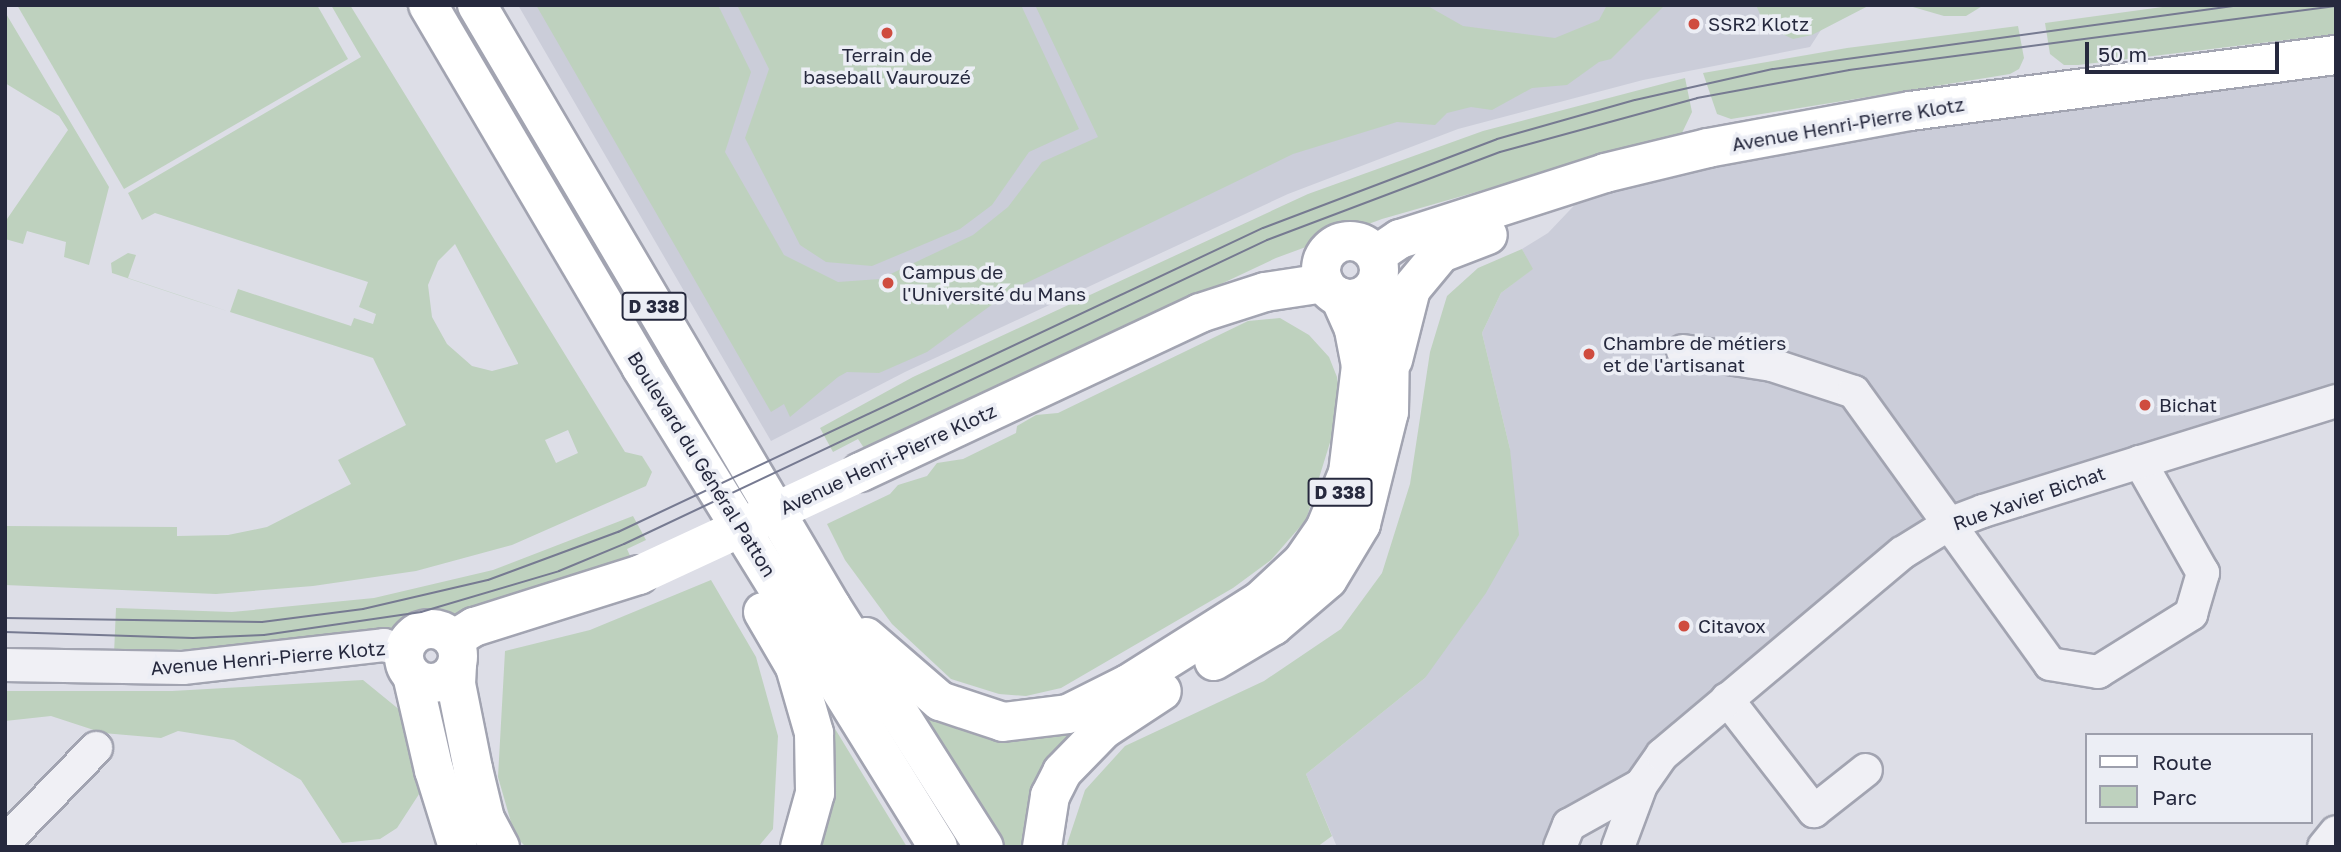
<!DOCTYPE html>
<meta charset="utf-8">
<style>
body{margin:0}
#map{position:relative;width:2341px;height:852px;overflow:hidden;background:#dddee7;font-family:"Golos Text",sans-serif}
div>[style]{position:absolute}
.built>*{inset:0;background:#cbcdd9}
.green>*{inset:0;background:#bed1be}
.roads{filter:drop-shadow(2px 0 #a2a4b1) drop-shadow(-2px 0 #a2a4b1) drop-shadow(0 2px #a2a4b1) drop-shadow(0 -2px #a2a4b1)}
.street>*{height:32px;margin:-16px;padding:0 16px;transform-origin:16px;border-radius:16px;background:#f0f0f5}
.secondary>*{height:38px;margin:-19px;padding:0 19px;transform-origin:19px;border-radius:19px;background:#fff}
.secondary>.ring{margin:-19px;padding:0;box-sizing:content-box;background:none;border:38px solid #fff;border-radius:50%}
.highway>*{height:38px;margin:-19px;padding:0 19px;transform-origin:19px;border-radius:19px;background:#fff}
.tram>*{height:2px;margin:-1px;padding:0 1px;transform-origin:1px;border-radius:1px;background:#767a91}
.secondary-bridge>*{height:38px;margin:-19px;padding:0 19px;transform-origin:19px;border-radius:19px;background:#fff}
.dots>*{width:19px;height:19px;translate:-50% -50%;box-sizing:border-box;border:4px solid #eceef5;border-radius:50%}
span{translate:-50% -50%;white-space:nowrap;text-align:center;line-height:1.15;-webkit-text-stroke:7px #eceef5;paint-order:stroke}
.shield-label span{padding:2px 5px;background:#eceef5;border:2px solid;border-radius:5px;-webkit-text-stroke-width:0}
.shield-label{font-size:18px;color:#26293e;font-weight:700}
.poi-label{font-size:19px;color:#26293e}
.left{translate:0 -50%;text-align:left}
.street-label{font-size:19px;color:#26293e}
.frame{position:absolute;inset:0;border:7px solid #26293e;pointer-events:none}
.legend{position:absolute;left:2085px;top:733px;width:228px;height:91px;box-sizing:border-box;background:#eceef5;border:2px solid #9d9fac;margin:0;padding:9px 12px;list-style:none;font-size:21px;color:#26293e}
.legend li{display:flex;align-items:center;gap:14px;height:35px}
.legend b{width:35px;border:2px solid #9d9fac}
.scale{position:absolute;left:2085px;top:42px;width:194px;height:32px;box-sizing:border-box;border:4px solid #26293e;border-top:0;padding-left:9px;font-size:21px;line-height:24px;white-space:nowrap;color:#26293e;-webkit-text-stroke:5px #eceef5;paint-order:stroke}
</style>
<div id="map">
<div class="built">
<div style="clip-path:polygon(518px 5px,1837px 5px,1810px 47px,1643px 80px,1458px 129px,1288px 194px,905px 372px,771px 441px)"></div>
<div style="clip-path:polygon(2336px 55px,2336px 401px,1949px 524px,1560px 847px,1337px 847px,1306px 774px,1425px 678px,1510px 449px,1482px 333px,1501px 293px,1532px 269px,1522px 249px,1548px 233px,1605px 173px)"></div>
</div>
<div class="green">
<div style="clip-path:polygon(17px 5px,317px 5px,348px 59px,124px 189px)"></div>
<div style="clip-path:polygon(evenodd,331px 5px,350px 5px,625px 452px,642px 456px,652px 472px,646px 486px,512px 545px,416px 571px,313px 586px,216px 594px,5px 585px,5px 526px,177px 527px,177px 536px,228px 535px,267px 527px,351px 484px,338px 460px,406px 425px,373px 358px,230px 312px,190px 299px,112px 273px,111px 263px,128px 253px,136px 255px,128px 278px,230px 312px,238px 289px,351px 326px,354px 318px,373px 324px,376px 314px,359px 307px,368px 282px,155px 213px,142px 220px,128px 193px,361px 57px,331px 5px,455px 244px,518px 363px,518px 364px,492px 371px,472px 366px,447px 344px,432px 317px,428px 285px,438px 261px,455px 244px,331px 5px,568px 430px,578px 453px,556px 463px,545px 440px,568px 430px)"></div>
<div style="clip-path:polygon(536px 5px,718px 5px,751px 72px,725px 152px,784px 255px,838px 282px,880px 279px,973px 235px,1008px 207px,1042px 162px,1098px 137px,1035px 5px,1426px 5px,1463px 26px,1555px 38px,1599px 20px,1607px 5px,1665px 5px,1611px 59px,1599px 62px,1567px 85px,1532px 88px,1492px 110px,1471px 107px,1447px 113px,1435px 125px,1397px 122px,1293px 154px,1012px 290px,927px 352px,879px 373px,847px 372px,838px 377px,790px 417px,784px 404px,771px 412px)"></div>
<div style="clip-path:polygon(737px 5px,1021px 5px,1079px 129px,1029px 152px,992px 205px,960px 229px,872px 266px,826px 262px,800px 245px,745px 138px,769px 69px)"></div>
<div style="clip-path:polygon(1756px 5px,1870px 5px,1812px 35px,1793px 39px,1774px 30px,1768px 33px)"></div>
<div style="clip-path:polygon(1906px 5px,1984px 5px,1966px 16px,1944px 16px)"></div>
<div style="clip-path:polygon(2177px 5px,2336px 5px,2336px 34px,2078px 65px,2064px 65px,2050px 54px,2045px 23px)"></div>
<div style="clip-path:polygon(5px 12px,109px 187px,89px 265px,64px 257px,66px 242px,27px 231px,23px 244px,5px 239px,5px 222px,68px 130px,59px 116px,5px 83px)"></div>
<div style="clip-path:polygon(2018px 26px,2024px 58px,2019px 69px,2010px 74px,1731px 119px,1717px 114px,1703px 73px,1847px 48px)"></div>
<div style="clip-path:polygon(1685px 78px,1692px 112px,1682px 133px,1382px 219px,1276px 258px,866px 451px,858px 439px,833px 452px,820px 428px,913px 377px,1308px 194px,1483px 131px)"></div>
<div style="clip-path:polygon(1522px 249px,1533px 269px,1501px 293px,1482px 333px,1510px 449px,1519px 535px,1486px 593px,1425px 678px,1306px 774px,1332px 836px,1317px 847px,1066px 847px,1085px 790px,1125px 746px,1264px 681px,1341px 629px,1382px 573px,1410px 484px,1430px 352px,1447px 296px,1478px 268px)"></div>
<div style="clip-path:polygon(1280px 318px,1309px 335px,1329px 357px,1337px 377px,1341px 407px,1306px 520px,1271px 560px,1233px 588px,1061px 688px,1026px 696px,999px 694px,951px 679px,892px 624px,845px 560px,827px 524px,890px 494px,898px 485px,927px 476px,937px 463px,963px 459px,1016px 433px,1017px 426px,1036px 415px,1058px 413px,1248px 321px)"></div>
<div style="clip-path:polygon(633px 516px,646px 540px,627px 549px,631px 558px,470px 612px,337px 639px,114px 654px,116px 608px,232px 612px,374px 598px,493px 570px)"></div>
<div style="clip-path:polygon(711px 580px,756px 657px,778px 736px,773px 829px,758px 847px,526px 847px,515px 836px,498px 777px,505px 651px,590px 630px)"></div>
<div style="clip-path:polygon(363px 680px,401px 711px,423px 788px,397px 828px,380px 839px,342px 843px,301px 780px,234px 740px,178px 731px,161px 738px,103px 733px,51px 716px,5px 721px,5px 691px,172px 691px)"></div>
<div style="clip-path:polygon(1130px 696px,1032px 808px,1023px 847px,1003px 847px,912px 706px,932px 716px)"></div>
<div style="clip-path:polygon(826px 714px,907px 847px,820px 847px,835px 785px)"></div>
</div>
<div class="roads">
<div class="street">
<div style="left:1683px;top:351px;width:90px;rotate:8.9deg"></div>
<div style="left:1772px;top:365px;width:86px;rotate:18.2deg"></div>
<div style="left:1854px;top:392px;width:335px;rotate:54.2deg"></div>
<div style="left:2050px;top:664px;width:49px;rotate:9.5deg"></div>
<div style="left:2098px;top:672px;width:110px;rotate:-31.9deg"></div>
<div style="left:2191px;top:614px;width:43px;rotate:-73.7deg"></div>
<div style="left:2203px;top:573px;width:128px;rotate:-119.6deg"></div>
<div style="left:5px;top:665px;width:178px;rotate:1deg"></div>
<div style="left:183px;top:668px;width:202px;rotate:-6.5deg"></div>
<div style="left:384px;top:645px;width:21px;rotate:17deg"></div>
<div style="left:1727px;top:699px;width:142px;rotate:52.2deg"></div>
<div style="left:1814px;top:811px;width:66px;rotate:-38.3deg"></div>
<div style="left:5px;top:842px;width:131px;rotate:-45.9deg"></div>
<div style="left:1560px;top:847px;width:24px;rotate:-68deg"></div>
<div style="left:1569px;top:825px;width:82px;rotate:-29.1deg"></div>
<div style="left:1618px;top:847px;width:66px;rotate:-69.6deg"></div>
<div style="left:1641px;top:785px;width:37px;rotate:-55deg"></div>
<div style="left:1662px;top:755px;width:314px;rotate:-40.1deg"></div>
<div style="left:1902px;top:553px;width:55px;rotate:-31.7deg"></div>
<div style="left:1949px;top:524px;width:36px;rotate:-21deg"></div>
<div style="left:1983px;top:511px;width:370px;rotate:-17.3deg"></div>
<div style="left:2324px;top:847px;width:19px;rotate:-51deg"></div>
</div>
<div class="secondary">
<div class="ring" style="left:1321px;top:241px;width:20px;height:20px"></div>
<div style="left:1376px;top:255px;width:29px;rotate:-34deg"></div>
<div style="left:1400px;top:239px;width:215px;rotate:-17.8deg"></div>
<div style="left:1605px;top:173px;width:106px;rotate:-13.6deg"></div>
<div style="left:1708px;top:148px;width:205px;rotate:-10.4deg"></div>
<div style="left:1910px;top:111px;width:430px;rotate:-7.5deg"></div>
<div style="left:1393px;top:360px;width:73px;rotate:-75.8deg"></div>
<div style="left:1411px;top:289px;width:47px;rotate:-50.2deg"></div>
<div style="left:1441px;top:253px;width:50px;rotate:-21deg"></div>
<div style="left:861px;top:472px;width:374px;rotate:-25.1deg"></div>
<div style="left:1200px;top:313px;width:68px;rotate:-17.9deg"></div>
<div style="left:1265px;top:292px;width:60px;rotate:-8.7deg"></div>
<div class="ring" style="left:404px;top:629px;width:16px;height:16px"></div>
<div style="left:453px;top:640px;width:25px;rotate:-32deg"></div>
<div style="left:474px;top:627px;width:173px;rotate:-17.5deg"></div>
</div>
<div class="highway">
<div style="left:428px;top:5px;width:420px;rotate:59.5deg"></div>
<div style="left:641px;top:367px;width:564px;rotate:58.25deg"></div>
<div style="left:477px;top:5px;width:698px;rotate:59.5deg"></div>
<div style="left:831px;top:606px;width:285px;rotate:57.6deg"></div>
<div style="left:763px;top:612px;width:64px;rotate:59.8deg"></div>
<div style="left:795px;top:667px;width:69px;rotate:73.9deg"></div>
<div style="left:814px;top:733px;width:60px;rotate:89deg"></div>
<div style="left:815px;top:793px;width:56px;rotate:105.5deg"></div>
<div style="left:866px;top:637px;width:98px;rotate:40.9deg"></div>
<div style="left:940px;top:701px;width:66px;rotate:18.4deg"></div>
<div style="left:1003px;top:722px;width:65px;rotate:-7deg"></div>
<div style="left:1068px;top:714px;width:67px;rotate:-26.6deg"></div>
<div style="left:1128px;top:684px;width:156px;rotate:-32.2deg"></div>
<div style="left:1260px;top:601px;width:57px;rotate:-42.9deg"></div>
<div style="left:1302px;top:562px;width:40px;rotate:-55.1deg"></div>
<div style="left:1325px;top:529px;width:61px;rotate:-67.7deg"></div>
<div style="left:1348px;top:473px;width:108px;rotate:-83.1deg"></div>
<div style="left:1361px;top:366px;width:38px;rotate:-101deg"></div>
<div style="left:1354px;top:329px;width:35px;rotate:-114deg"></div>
<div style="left:1214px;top:661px;width:69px;rotate:-30.7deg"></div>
<div style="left:1273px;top:626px;width:72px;rotate:-40.5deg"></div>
<div style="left:1328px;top:579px;width:64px;rotate:-59deg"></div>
<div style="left:1361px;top:524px;width:115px;rotate:-76deg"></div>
<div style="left:1389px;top:412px;width:76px;rotate:-89.2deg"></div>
<div style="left:1390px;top:336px;width:55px;rotate:-103.8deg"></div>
<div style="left:457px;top:665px;width:19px;rotate:93deg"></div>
<div style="left:456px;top:684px;width:87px;rotate:78.7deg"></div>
<div style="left:473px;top:769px;width:51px;rotate:76.5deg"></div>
<div style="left:485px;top:819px;width:32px;rotate:62deg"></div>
<div style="left:412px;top:675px;width:98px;rotate:77deg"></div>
<div style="left:434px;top:770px;width:81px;rotate:72.7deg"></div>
<div style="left:1042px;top:847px;width:52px;rotate:-81.1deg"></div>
<div style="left:1050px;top:796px;width:27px;rotate:-63deg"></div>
<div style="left:1062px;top:772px;width:60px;rotate:-45.7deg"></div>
<div style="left:1104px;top:729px;width:69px;rotate:-33.2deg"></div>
</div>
</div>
<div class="tram">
<div style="left:5px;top:618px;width:257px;rotate:0.9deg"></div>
<div style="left:262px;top:622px;width:102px;rotate:-7.3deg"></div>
<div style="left:363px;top:609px;width:128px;rotate:-13.1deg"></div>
<div style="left:488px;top:580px;width:139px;rotate:-20.3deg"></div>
<div style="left:618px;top:532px;width:713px;rotate:-25.24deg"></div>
<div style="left:1263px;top:228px;width:250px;rotate:-20.8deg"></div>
<div style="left:1497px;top:139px;width:143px;rotate:-15.8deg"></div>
<div style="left:1635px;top:100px;width:141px;rotate:-12.7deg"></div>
<div style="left:1773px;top:69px;width:469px;rotate:-7.8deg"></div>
<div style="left:5px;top:632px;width:188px;rotate:1.8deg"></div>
<div style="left:193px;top:638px;width:71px;rotate:-2.4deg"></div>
<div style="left:264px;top:635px;width:159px;rotate:-8.3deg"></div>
<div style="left:421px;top:612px;width:144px;rotate:-16.5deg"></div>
<div style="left:559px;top:571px;width:70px;rotate:-22.6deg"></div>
<div style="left:624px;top:544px;width:711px;rotate:-25.3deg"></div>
<div style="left:1267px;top:240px;width:249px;rotate:-20.7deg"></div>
<div style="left:1500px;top:152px;width:204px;rotate:-15.3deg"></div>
<div style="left:1697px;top:98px;width:155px;rotate:-10.4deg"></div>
<div style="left:1849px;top:70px;width:491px;rotate:-7.5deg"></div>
</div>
<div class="secondary-bridge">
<div style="left:639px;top:575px;width:245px;rotate:-24.9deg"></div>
</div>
<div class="dots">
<div style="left:1694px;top:24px;background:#cf4c3f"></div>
<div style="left:887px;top:33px;background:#cf4c3f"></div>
<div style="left:888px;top:283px;background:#cf4c3f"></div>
<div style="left:1589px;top:354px;background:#cf4c3f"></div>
<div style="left:2145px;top:405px;background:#cf4c3f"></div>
<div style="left:1684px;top:626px;background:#cf4c3f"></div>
</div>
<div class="shield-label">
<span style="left:654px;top:306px">D 338</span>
<span style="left:1340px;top:492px">D 338</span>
</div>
<div class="poi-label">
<span class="left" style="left:1708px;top:24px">SSR2 Klotz</span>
<span style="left:887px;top:66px">Terrain de<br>baseball Vaurouzé</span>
<span class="left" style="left:902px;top:283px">Campus de<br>l'Université du Mans</span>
<span class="left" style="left:1603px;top:354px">Chambre de métiers<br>et de l'artisanat</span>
<span class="left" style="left:2159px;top:405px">Bichat</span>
<span class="left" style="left:1698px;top:626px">Citavox</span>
</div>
<div class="street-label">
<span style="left:1848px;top:124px;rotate:-10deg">Avenue Henri-Pierre Klotz</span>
<span style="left:888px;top:459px;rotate:-25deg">Avenue Henri-Pierre Klotz</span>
<span style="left:702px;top:464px;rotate:58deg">Boulevard du Général Patton</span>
<span style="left:2029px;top:498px;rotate:-19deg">Rue Xavier Bichat</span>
<span style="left:268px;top:658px;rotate:-5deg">Avenue Henri-Pierre Klotz</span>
</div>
<div class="frame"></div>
<ul class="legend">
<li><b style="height:9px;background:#fff"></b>Route</li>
<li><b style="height:19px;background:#bed1be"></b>Parc</li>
</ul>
<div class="scale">50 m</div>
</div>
